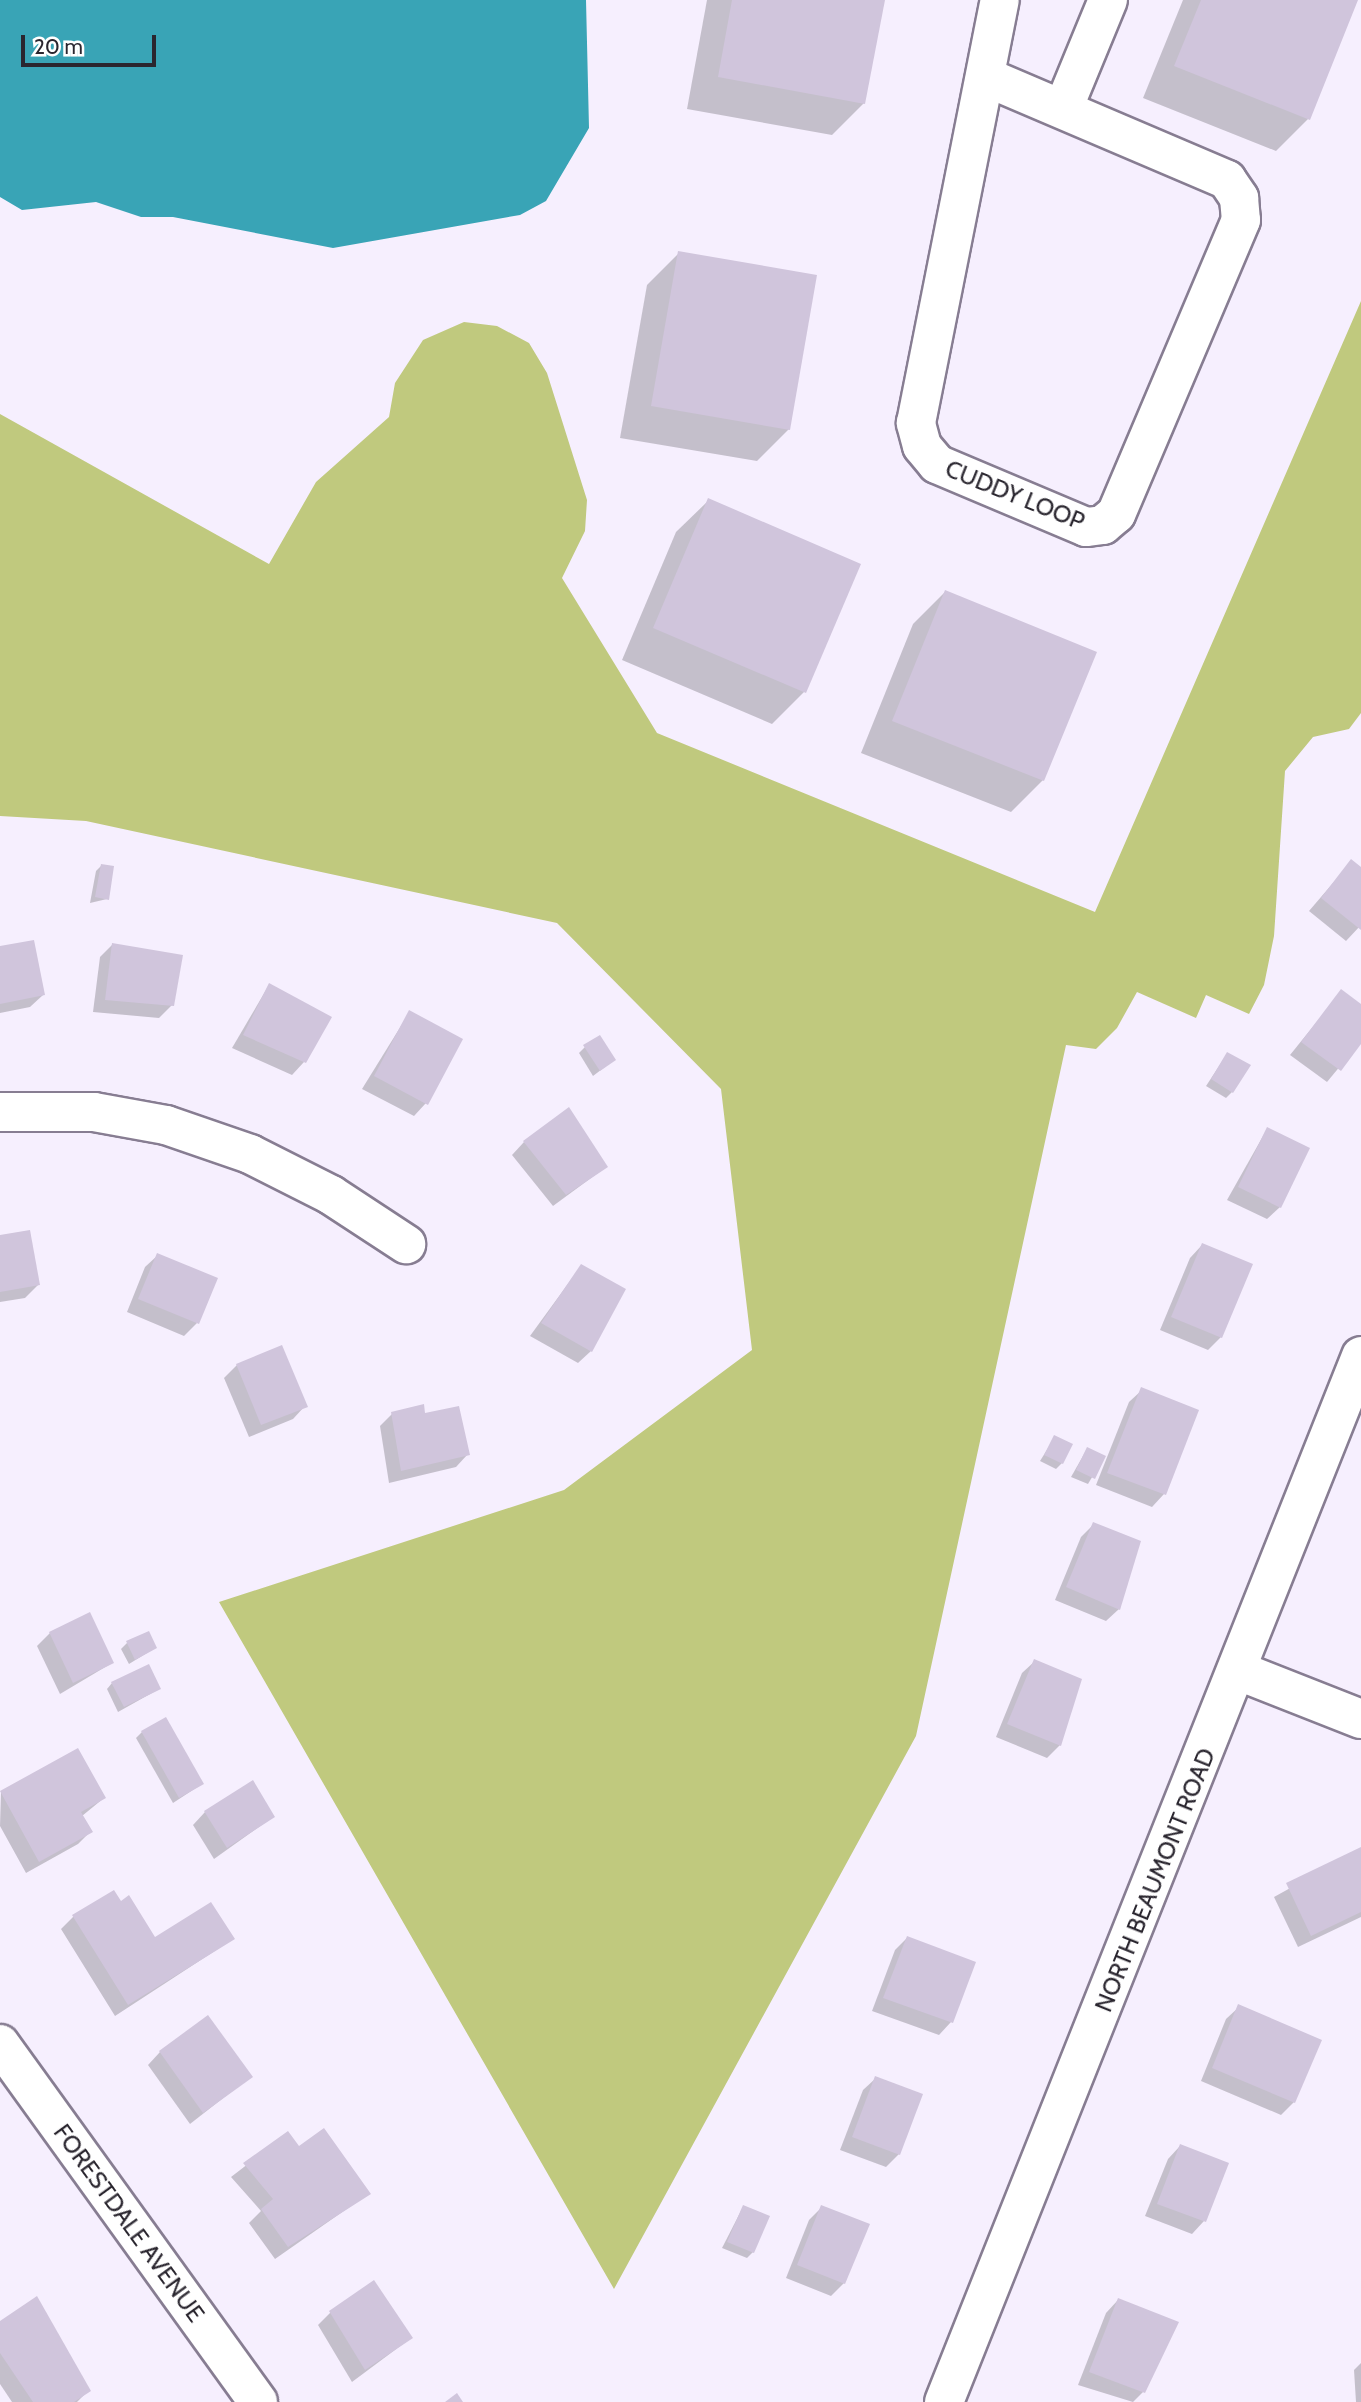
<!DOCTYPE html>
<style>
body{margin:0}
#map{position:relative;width:1361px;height:2402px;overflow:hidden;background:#f6effe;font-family:Cabin,sans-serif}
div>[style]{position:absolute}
.forest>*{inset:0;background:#c0c97e}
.water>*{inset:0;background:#39a4b6}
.shadow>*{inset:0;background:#0003}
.building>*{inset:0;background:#d0c5dc}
.roads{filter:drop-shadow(2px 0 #877d92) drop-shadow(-2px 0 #877d92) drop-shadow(0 2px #877d92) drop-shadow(0 -2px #877d92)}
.minor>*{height:38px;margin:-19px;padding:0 19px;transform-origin:19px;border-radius:19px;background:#fff}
span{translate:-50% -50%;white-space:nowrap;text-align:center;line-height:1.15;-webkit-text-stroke:5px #fff;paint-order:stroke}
.street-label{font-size:24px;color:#2a262f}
.scale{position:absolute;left:21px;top:35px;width:135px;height:32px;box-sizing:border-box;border:4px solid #2a262f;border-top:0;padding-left:9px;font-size:21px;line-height:24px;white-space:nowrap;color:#2a262f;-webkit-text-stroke:5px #fff;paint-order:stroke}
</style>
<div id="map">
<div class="forest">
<div style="clip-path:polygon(1361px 301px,1361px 713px,1349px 729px,1313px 737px,1285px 771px,1274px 936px,1264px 985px,1249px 1014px,1206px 995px,1196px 1018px,1137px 992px,1117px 1028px,1096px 1049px,1066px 1045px,916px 1736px,614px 2289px,219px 1602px,564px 1490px,752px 1350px,721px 1089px,557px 923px,86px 821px,0 816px,0 414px,269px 564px,316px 482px,389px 417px,395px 383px,423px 340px,464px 322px,497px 326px,529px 343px,547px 373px,587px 500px,585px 531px,562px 578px,657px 733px,1095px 912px)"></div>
</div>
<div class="water">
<div style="clip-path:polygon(0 0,586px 0,589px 128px,546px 201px,520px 215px,333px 248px,173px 217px,141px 217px,96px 202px,22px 210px,0 197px)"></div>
</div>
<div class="shadow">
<div style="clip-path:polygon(707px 0,883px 0,864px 103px,832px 135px,687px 109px)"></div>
<div style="clip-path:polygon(1183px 0,1356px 0,1308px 119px,1276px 151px,1143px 98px)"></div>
<div style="clip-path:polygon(679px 253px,789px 429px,757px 461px,620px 438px,647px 285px)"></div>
<div style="clip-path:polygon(708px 501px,859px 565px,804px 692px,772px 724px,622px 660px,676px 532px)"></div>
<div style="clip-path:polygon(945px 592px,1095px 653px,1043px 780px,1011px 812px,861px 753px,913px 624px)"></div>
<div style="clip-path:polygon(1351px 862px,1361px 869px,1361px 925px,1346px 941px,1309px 911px)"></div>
<div style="clip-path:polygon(102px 865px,107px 899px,90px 903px,96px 871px)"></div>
<div style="clip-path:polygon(112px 945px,172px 1005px,159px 1018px,93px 1012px,100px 957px)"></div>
<div style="clip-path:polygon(0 948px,43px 995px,30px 1007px,0 1013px)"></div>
<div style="clip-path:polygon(269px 985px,304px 1062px,292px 1075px,232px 1048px)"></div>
<div style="clip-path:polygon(1341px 992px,1361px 1007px,1361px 1041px,1327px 1082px,1290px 1055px)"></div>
<div style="clip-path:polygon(409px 1013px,426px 1103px,414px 1116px,362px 1089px)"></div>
<div style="clip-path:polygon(585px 1047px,614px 1060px,593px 1076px,579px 1053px)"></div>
<div style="clip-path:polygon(1227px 1054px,1232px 1092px,1226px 1098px,1206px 1086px)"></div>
<div style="clip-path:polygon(1267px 1129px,1280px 1207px,1267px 1219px,1227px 1200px)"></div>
<div style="clip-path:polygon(524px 1142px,606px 1167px,553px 1206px,512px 1155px)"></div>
<div style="clip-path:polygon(0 1237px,38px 1285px,25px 1298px,0 1302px)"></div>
<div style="clip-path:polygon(1202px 1245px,1221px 1337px,1208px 1350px,1160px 1330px,1190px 1258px)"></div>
<div style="clip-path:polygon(158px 1255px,197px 1323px,184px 1336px,127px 1312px,145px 1267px)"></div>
<div style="clip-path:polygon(581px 1266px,591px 1351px,578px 1363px,530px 1336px)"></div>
<div style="clip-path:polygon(237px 1365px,305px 1406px,293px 1419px,249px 1437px,224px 1378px)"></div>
<div style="clip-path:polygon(1142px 1390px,1197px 1411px,1164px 1494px,1152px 1507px,1096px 1485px,1129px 1402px)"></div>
<div style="clip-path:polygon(392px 1414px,424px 1416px,468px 1454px,456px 1467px,389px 1483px,380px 1426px)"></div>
<div style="clip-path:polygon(1055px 1437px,1062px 1463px,1056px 1469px,1040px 1461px)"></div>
<div style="clip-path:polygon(1087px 1449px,1104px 1457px,1088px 1484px,1071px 1477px)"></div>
<div style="clip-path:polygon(1094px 1524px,1119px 1609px,1106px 1621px,1055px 1600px,1081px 1537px)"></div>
<div style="clip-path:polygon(50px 1633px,112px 1663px,60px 1694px,37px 1646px)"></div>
<div style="clip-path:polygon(127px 1643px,155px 1648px,129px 1664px,121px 1649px)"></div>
<div style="clip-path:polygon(1035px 1661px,1060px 1745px,1047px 1758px,996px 1737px,1022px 1673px)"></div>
<div style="clip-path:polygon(112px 1683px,159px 1689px,118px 1712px,107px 1689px)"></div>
<div style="clip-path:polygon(142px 1732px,202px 1784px,173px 1803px,136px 1738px)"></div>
<div style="clip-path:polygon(1px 1793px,104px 1798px,82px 1816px,90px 1832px,78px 1844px,26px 1873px,0 1826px)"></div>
<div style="clip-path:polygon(205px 1812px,273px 1817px,214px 1859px,193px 1825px)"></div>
<div style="clip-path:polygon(1361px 1849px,1361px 1917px,1298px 1947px,1274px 1897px)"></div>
<div style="clip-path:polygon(120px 1903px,155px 1939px,233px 1939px,115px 2016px,61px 1929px,73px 1917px)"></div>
<div style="clip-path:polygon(907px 1938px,951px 2022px,939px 2035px,872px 2011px,895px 1950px)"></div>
<div style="clip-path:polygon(1239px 2007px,1294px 2102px,1281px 2115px,1201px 2081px,1226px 2019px)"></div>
<div style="clip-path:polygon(160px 2052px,250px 2077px,190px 2124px,148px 2065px)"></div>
<div style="clip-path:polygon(876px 2078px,921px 2095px,899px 2154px,886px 2167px,840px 2150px,863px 2090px)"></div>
<div style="clip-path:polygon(288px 2133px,298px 2149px,368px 2194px,275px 2259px,249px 2223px,261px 2211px,231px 2177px)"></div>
<div style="clip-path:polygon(1180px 2146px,1204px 2221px,1192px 2234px,1145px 2216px,1168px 2159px)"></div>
<div style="clip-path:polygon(743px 2207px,753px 2252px,747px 2258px,722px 2248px)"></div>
<div style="clip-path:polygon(822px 2207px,844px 2283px,831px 2296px,786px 2278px,809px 2220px)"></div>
<div style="clip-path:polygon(1118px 2300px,1143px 2392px,1133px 2402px,1078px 2385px,1106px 2313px)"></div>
<div style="clip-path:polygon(331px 2312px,411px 2338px,352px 2382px,318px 2325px)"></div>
<div style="clip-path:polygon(0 2323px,89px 2390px,77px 2402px,12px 2402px,0 2384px)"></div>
<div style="clip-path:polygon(1361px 2363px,1361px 2402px,1356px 2402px,1354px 2370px)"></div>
</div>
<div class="building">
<div style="clip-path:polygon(732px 0,885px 0,865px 104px,718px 77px)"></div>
<div style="clip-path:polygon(1201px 0,1358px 0,1310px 120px,1174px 66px)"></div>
<div style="clip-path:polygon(678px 251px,817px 275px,790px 430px,651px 406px)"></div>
<div style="clip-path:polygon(708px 498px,861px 564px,806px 693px,653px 628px)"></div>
<div style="clip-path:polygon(945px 590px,1097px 652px,1044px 781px,892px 721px)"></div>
<div style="clip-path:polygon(1351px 859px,1361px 867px,1361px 930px,1321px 898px)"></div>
<div style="clip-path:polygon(101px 864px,114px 866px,109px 900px,95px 897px)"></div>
<div style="clip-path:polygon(34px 940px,45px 995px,0 1004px,0 946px)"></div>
<div style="clip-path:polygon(112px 943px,183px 955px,174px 1006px,105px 1000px)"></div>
<div style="clip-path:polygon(269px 983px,332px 1017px,306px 1063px,243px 1035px)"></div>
<div style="clip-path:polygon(1341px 989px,1361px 1004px,1361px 1044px,1341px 1071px,1301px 1042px)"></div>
<div style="clip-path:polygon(409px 1010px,463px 1039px,428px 1105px,374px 1076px)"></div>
<div style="clip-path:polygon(600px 1035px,616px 1060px,600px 1071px,583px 1045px)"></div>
<div style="clip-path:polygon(1227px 1052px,1251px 1065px,1233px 1093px,1211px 1079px)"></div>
<div style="clip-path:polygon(569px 1107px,608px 1167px,566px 1195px,523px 1141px)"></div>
<div style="clip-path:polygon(1267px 1127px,1310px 1148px,1281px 1208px,1238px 1187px)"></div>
<div style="clip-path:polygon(30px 1230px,40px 1285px,0 1292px,0 1235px)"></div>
<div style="clip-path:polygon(1202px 1243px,1253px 1264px,1222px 1338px,1171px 1317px)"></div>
<div style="clip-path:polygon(157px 1253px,218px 1278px,199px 1324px,138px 1299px)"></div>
<div style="clip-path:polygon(581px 1264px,626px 1289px,592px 1352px,541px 1323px)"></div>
<div style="clip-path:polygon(282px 1345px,308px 1407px,261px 1425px,236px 1364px)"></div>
<div style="clip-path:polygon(1141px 1387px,1199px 1410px,1166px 1495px,1107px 1473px)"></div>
<div style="clip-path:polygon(424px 1404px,425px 1413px,459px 1406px,470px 1455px,401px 1471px,391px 1412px)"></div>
<div style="clip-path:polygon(1054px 1435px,1073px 1444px,1063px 1464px,1044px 1455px)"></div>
<div style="clip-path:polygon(1087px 1447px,1106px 1456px,1095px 1479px,1076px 1470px)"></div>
<div style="clip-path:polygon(1093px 1522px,1141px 1541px,1120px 1610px,1066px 1587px)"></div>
<div style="clip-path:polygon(90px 1612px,114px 1663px,73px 1683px,49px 1632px)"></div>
<div style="clip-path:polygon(149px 1631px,157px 1648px,135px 1660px,126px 1641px)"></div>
<div style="clip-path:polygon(1034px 1659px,1082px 1679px,1061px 1746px,1007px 1724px)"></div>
<div style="clip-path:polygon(149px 1664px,161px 1689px,124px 1707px,111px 1682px)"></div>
<div style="clip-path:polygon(166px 1717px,204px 1784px,179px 1798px,141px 1731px)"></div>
<div style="clip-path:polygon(78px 1748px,106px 1798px,81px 1812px,93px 1832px,39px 1862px,0 1791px)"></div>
<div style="clip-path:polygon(253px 1780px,275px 1817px,227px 1848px,204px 1811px)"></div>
<div style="clip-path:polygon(1361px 1847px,1361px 1912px,1311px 1936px,1286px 1883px)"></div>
<div style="clip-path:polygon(114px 1890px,121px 1901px,129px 1895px,155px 1937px,211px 1902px,235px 1939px,128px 2005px,72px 1915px)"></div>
<div style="clip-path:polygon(907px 1936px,976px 1962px,953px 2023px,883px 1998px)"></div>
<div style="clip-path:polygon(1238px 2004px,1322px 2040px,1295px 2103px,1212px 2068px)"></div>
<div style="clip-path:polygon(208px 2015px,253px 2077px,203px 2113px,159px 2051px)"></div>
<div style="clip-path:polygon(875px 2076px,923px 2094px,900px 2155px,852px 2137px)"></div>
<div style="clip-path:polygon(324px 2128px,371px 2194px,288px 2247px,261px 2209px,273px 2199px,243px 2163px,288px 2131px,299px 2146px)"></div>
<div style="clip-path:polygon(1180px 2144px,1229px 2163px,1206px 2222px,1157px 2204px)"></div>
<div style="clip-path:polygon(743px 2205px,770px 2216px,754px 2253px,727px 2242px)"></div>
<div style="clip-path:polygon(821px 2205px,870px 2224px,845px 2284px,797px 2265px)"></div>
<div style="clip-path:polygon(374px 2280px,413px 2338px,365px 2370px,329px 2311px)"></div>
<div style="clip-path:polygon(37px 2296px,91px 2391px,74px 2402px,33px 2402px,0 2353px,0 2321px)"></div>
<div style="clip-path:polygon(1118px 2298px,1179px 2322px,1145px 2393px,1089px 2372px)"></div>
<div style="clip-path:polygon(457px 2393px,463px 2402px,445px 2402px)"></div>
</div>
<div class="roads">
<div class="minor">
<div style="left:986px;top:77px;width:262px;rotate:23.1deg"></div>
<div style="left:1227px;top:180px;width:22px;rotate:56deg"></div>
<div style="left:1239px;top:198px;width:22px;rotate:85deg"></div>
<div style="left:1241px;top:220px;width:319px;rotate:113deg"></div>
<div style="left:1116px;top:514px;width:17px;rotate:140deg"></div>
<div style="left:1103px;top:525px;width:17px;rotate:173deg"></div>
<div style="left:1086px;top:527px;width:162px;rotate:-157.1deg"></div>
<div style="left:937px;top:464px;width:23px;rotate:-130deg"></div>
<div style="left:922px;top:446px;width:24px;rotate:-105deg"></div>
<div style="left:916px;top:423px;width:431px;rotate:-78.8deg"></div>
<div style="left:1063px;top:109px;width:118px;rotate:-67.6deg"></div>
<div style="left:0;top:1112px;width:94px"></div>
<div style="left:94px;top:1112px;width:73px;rotate:10.2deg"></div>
<div style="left:166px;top:1125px;width:89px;rotate:19deg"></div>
<div style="left:250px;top:1154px;width:91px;rotate:26.8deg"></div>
<div style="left:331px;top:1195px;width:90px;rotate:33.2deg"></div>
<div style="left:1239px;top:1671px;width:131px;rotate:21.5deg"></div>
<div style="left:0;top:2044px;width:441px;rotate:54.2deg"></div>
<div style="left:944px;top:2402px;width:1126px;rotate:-68.26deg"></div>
</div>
</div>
<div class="street-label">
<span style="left:1015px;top:495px;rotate:22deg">CUDDY LOOP</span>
<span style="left:1155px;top:1880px;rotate:-68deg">NORTH BEAUMONT ROAD</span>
<span style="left:129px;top:2223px;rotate:54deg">FORESTDALE AVENUE</span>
</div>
<div class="scale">20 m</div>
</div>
